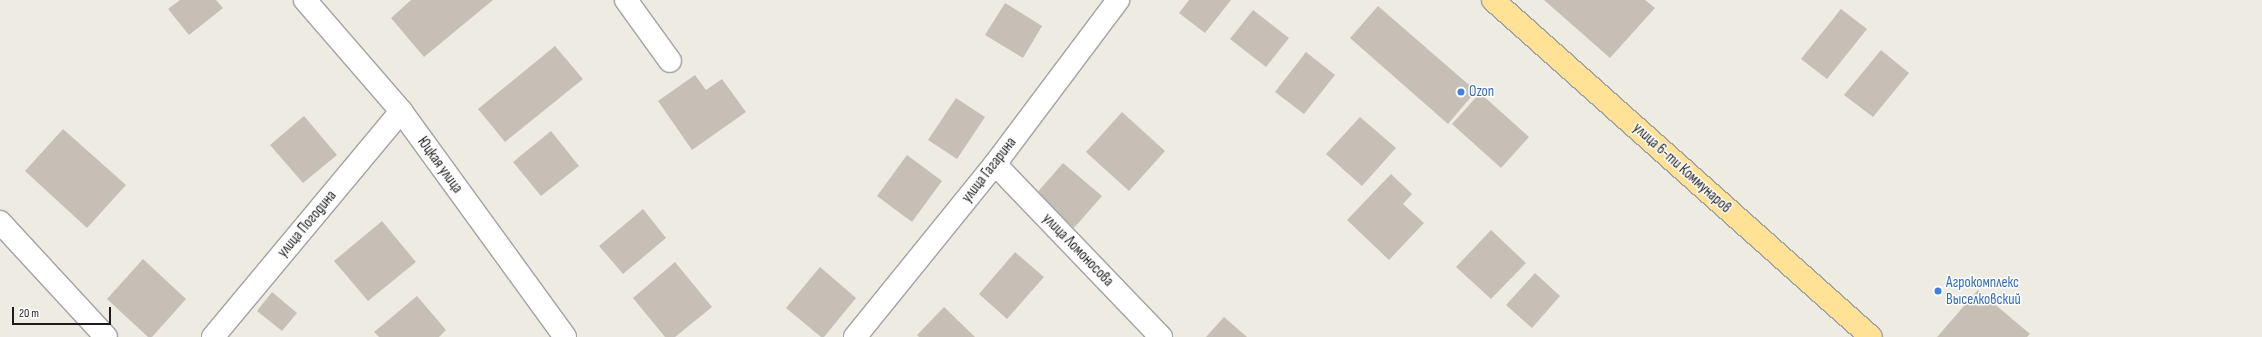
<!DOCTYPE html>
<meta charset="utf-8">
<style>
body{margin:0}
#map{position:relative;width:2262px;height:337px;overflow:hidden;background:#eeece2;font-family:"Sofia Sans Condensed",sans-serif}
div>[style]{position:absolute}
.building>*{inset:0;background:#c6bfb5}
.roads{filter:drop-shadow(1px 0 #a3a3a3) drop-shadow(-1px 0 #a3a3a3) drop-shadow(0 1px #a3a3a3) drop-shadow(0 -1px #a3a3a3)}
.minor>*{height:22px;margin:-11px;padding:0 11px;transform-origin:11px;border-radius:11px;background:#fff}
.major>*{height:22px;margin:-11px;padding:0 11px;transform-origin:11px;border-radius:11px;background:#ffe296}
.dots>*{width:11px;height:11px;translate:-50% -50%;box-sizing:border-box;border:2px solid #fff;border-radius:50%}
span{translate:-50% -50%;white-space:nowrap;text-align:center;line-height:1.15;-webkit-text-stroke:3px #fff;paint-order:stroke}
.shop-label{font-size:15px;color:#366cbe}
.left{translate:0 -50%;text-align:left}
.street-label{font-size:15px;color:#1c1c1c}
.scale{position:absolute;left:12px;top:307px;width:99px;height:18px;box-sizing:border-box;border:2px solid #1c1c1c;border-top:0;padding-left:5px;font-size:12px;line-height:14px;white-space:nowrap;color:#1c1c1c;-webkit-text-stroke:3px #fff;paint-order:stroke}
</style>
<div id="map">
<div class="building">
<div style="clip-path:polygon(180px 0,216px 0,223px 8px,189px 35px,168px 9px)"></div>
<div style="clip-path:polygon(411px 0,493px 0,424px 57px,391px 18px)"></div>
<div style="clip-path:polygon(1189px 0,1231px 0,1205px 33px,1179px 13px)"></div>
<div style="clip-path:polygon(1544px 0,1645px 0,1655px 8px,1610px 58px)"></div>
<div style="clip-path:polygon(1005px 3px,1042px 26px,1023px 58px,985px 35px)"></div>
<div style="clip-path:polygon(1378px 6px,1476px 91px,1448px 124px,1350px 38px)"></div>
<div style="clip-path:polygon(1841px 9px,1867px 29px,1827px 79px,1801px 59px)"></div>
<div style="clip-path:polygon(1253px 10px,1289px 38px,1266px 67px,1230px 39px)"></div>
<div style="clip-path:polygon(555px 46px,583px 79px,505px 142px,478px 109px)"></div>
<div style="clip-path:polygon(1881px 50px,1909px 73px,1873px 117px,1844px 95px)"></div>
<div style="clip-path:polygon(1306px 52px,1335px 75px,1304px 114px,1275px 92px)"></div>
<div style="clip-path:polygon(695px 75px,706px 90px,722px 79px,746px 112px,692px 150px,658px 101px)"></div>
<div style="clip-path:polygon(1480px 93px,1529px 137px,1501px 168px,1452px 124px)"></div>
<div style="clip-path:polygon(956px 98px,985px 117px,957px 159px,928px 140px)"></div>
<div style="clip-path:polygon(1122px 112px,1165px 151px,1129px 191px,1086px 152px)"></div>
<div style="clip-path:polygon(304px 116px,337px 155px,303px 183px,270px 145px)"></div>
<div style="clip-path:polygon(1360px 117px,1396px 148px,1362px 186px,1326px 154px)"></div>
<div style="clip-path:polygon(63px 129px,126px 185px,87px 228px,25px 171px)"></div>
<div style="clip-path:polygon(551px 131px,579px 166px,541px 196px,513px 162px)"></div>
<div style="clip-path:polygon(907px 155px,942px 181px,912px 222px,877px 196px)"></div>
<div style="clip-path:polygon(1063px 163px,1102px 196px,1074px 228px,1035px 195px)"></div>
<div style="clip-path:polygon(1391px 174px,1412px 194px,1403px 204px,1424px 223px,1389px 260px,1347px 220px)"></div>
<div style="clip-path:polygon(643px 209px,666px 238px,623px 274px,599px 246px)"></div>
<div style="clip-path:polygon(382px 221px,416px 262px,368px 301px,334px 261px)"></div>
<div style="clip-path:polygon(1491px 230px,1526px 263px,1491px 299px,1456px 267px)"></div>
<div style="clip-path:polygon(1015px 252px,1044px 277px,1007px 319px,979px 294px)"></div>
<div style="clip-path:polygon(143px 259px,186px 299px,152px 337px,148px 337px,107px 299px)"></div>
<div style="clip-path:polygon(675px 262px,712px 307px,675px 337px,665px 337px,633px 298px)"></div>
<div style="clip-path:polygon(820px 267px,856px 298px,824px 337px,821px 337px,786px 308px)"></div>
<div style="clip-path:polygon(1535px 273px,1560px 296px,1532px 328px,1506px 305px)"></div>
<div style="clip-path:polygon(1978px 290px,2030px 334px,2027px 337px,1937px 337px)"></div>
<div style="clip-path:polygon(272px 292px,297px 313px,282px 331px,257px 311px)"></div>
<div style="clip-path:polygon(417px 296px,446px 330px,439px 337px,379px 337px,374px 332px)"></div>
<div style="clip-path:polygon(944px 307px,975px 337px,919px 337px,917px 335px)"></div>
<div style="clip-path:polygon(1224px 317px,1247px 337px,1206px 337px)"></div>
</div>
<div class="roads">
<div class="minor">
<div style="left:305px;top:0;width:147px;rotate:49.1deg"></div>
<div style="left:401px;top:111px;width:279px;rotate:54deg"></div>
<div style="left:626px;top:0;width:75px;rotate:54.2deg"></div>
<div style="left:995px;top:164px;width:240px;rotate:46.2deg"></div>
<div style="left:0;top:222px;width:156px;rotate:47.3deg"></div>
<div style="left:213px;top:337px;width:294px;rotate:-50.2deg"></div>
<div style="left:855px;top:337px;width:223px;rotate:-51deg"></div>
<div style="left:995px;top:164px;width:205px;rotate:-53.1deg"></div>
</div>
<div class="major">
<div style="left:1493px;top:0;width:506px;rotate:41.72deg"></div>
</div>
</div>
<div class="dots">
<div style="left:1461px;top:92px;background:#3f7fe0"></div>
<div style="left:1938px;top:291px;background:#3f7fe0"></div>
</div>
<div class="shop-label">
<span class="left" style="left:1469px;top:92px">Ozon</span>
<span class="left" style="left:1946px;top:291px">Агрокомплекс<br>Выселковский</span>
</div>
<div class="street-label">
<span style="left:440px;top:165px;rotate:54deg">Юцкая улица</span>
<span style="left:1682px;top:168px;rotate:42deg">улица 6-ти Коммунаров</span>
<span style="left:989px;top:170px;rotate:-52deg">улица Гагарина</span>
<span style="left:307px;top:224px;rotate:-50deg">улица Погодина</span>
<span style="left:1078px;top:250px;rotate:46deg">улица Ломоносова</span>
</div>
<div class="scale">20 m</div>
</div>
